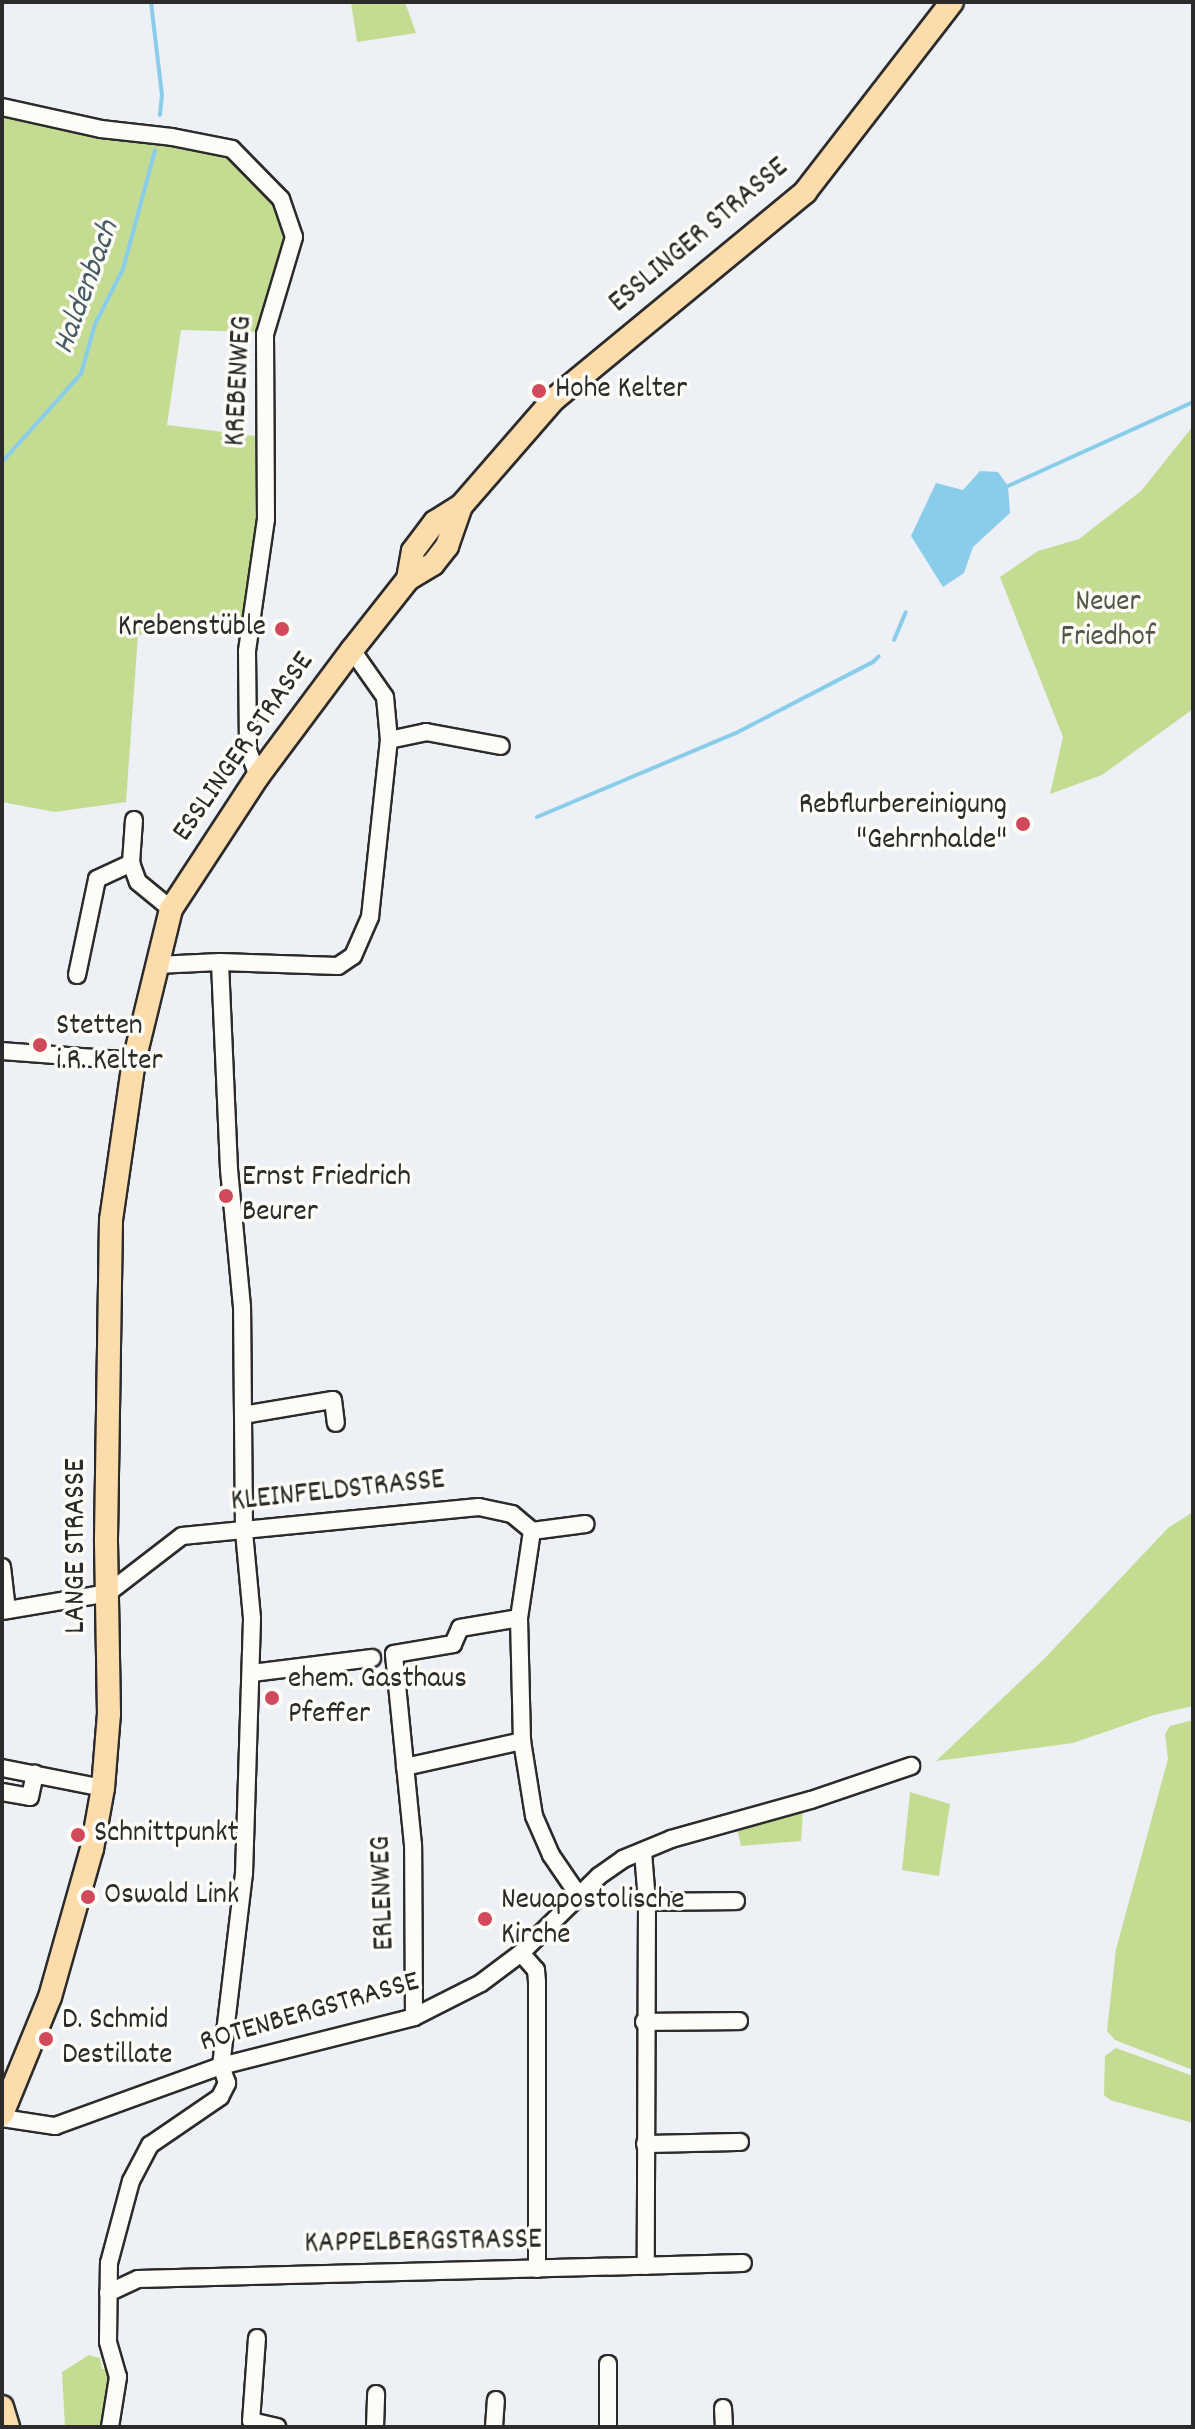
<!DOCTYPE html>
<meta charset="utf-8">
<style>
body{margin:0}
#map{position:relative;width:1195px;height:2429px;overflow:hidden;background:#edf0f5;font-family:Dekko,sans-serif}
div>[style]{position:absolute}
.green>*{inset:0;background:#c4dc92}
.water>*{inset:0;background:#8acdeb}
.stream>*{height:4px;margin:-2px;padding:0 2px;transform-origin:2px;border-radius:2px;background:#8acdeb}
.roads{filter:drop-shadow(2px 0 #2b2b2b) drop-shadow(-2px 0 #2b2b2b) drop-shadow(0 2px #2b2b2b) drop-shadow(0 -2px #2b2b2b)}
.minor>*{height:16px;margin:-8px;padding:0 8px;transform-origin:8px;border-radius:8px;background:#fdfcf7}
.major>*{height:22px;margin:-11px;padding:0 11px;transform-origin:11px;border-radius:11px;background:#fddcac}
.dots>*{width:22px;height:22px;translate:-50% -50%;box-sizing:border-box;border:4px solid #fdfcf7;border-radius:50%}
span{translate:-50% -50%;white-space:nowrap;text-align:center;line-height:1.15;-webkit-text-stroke:7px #fdfcf7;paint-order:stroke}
.street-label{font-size:30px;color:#2b2b2b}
.poi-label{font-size:30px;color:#2b2b2b}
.left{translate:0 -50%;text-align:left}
.right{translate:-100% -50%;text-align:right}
.park-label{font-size:30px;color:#515745}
.water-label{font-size:32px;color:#485c65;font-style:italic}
.frame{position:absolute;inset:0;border:4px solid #2b2b2b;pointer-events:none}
</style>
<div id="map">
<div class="green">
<div style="clip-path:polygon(351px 2px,405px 2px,416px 33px,357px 42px)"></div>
<div style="clip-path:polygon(2px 114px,230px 157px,276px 203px,284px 236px,259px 332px,181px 330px,167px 425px,255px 436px,256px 537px,244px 616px,138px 635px,126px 802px,55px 812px,2px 802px)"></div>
<div style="clip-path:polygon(1193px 426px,1193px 709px,1102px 775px,1050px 794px,1063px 737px,1000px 577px,1038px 551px,1079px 539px,1141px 491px)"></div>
<div style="clip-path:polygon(1193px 1512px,1193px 1706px,1154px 1715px,1073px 1743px,936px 1761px,1045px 1658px,1168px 1528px)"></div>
<div style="clip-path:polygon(1193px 1720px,1193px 2070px,1115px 2040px,1107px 2031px,1116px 1949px,1168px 1759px,1165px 1734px,1170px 1726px)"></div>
<div style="clip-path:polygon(910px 1792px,950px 1804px,939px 1876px,902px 1870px)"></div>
<div style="clip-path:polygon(803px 1811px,801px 1841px,741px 1846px,737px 1829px)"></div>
<div style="clip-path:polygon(1116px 2048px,1193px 2076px,1193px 2123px,1110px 2100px,1104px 2095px,1105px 2056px)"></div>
<div style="clip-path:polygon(89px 2355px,100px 2358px,102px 2369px,109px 2369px,111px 2394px,104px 2427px,65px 2427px,62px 2372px)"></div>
</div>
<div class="water">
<div style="clip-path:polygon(980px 471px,998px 472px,1008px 486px,1010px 513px,973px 547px,964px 573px,943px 587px,911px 536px,936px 483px,963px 490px)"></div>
</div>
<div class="stream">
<div style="left:151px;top:2px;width:94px;rotate:83.3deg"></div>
<div style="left:162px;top:95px;width:20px;rotate:96deg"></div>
<div style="left:2px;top:462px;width:118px;rotate:-48.1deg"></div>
<div style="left:81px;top:374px;width:52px;rotate:-74.4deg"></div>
<div style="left:95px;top:324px;width:62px;rotate:-63deg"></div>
<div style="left:123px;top:269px;width:123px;rotate:-74.9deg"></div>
<div style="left:1008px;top:486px;width:203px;rotate:-24.4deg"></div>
<div style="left:894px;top:640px;width:30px;rotate:-67deg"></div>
<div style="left:537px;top:817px;width:216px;rotate:-22.9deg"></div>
<div style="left:736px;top:733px;width:154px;rotate:-27.4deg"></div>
<div style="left:873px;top:662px;width:8px;rotate:-45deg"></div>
</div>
<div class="roads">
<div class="minor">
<div style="left:2px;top:107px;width:101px;rotate:12.5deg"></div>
<div style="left:101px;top:129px;width:71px;rotate:6.4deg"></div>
<div style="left:172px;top:137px;width:61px;rotate:11.3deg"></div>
<div style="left:232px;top:149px;width:70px;rotate:45.6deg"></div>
<div style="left:281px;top:199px;width:40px;rotate:71.1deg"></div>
<div style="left:294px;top:237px;width:101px;rotate:106.6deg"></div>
<div style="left:265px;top:334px;width:185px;rotate:89.7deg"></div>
<div style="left:266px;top:519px;width:133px;rotate:98.2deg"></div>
<div style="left:247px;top:651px;width:99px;rotate:89.4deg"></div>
<div style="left:248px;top:750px;width:28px;rotate:69deg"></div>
<div style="left:389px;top:740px;width:38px;rotate:-12deg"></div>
<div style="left:426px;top:732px;width:76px;rotate:10.6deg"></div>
<div style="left:134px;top:820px;width:43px;rotate:94deg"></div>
<div style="left:131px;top:863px;width:20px;rotate:70deg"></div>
<div style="left:138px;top:882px;width:43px;rotate:39.3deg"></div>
<div style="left:156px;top:965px;width:64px;rotate:-2.7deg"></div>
<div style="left:220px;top:962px;width:118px;rotate:1.9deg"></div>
<div style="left:338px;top:966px;width:18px;rotate:-34deg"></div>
<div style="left:353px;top:956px;width:43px;rotate:-66.4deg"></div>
<div style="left:370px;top:917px;width:178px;rotate:-83.9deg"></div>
<div style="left:389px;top:740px;width:43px;rotate:-95.3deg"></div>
<div style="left:385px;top:697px;width:57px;rotate:-125.1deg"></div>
<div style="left:77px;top:975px;width:98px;rotate:-78.2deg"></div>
<div style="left:97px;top:879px;width:38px;rotate:-25deg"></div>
<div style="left:2px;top:1051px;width:132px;rotate:4.3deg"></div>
<div style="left:243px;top:1415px;width:91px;rotate:-9.5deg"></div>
<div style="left:333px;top:1400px;width:23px;rotate:83deg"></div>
<div style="left:532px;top:1531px;width:88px;rotate:98.5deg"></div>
<div style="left:519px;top:1618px;width:123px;rotate:88.6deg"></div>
<div style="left:522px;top:1741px;width:76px;rotate:80.9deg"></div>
<div style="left:534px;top:1816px;width:43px;rotate:66.4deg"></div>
<div style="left:551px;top:1855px;width:50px;rotate:55.7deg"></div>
<div style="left:2px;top:1567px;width:43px;rotate:83.4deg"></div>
<div style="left:2px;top:1611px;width:108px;rotate:-9.6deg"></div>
<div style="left:108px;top:1593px;width:93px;rotate:-37.6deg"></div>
<div style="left:182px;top:1536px;width:298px;rotate:-5.6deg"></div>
<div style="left:479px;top:1507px;width:34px;rotate:12deg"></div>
<div style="left:512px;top:1514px;width:26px;rotate:40deg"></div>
<div style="left:532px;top:1531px;width:54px;rotate:-7.4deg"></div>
<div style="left:252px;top:1673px;width:121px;rotate:-7.1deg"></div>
<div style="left:405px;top:1767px;width:120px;rotate:-12.5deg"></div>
<div style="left:2px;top:1768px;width:103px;rotate:11.2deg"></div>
<div style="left:2px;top:1792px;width:28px;rotate:10deg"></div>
<div style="left:30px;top:1797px;width:24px;rotate:-78deg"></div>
<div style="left:643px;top:1852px;width:50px;rotate:85.4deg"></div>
<div style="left:647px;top:1902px;width:364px;rotate:90.2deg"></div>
<div style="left:647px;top:1902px;width:89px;rotate:-0.6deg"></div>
<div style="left:521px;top:1953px;width:23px;rotate:49deg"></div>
<div style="left:536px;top:1970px;width:12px;rotate:85deg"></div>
<div style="left:537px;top:1982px;width:287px;rotate:90deg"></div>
<div style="left:414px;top:2017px;width:172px;rotate:-90.3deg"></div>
<div style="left:413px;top:1845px;width:192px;rotate:-95.7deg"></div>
<div style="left:394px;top:1654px;width:60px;rotate:-9.6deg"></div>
<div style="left:453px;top:1644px;width:17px;rotate:-66deg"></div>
<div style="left:460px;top:1628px;width:60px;rotate:-9.6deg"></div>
<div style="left:644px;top:2022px;width:95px;rotate:-0.6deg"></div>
<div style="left:2px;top:2118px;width:54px;rotate:8.6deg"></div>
<div style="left:55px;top:2126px;width:177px;rotate:-19.9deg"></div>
<div style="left:221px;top:2066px;width:199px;rotate:-14.2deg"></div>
<div style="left:414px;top:2017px;width:75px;rotate:-26.9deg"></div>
<div style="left:481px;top:1983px;width:50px;rotate:-36.9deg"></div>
<div style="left:521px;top:1953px;width:110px;rotate:-44.6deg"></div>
<div style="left:599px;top:1876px;width:29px;rotate:-35deg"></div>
<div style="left:623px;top:1859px;width:52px;rotate:-22.6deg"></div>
<div style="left:671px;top:1839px;width:145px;rotate:-15.6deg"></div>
<div style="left:811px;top:1800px;width:106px;rotate:-18.8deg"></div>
<div style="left:645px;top:2144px;width:95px;rotate:-1.2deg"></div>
<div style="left:108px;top:2293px;width:33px;rotate:-25deg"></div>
<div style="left:138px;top:2279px;width:605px;rotate:-1.51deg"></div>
<div style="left:257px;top:2338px;width:83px;rotate:94.1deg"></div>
<div style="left:251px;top:2421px;width:27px;rotate:13deg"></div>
<div style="left:723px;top:2408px;width:19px;rotate:87deg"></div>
<div style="left:110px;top:2427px;width:51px;rotate:-80.9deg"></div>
<div style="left:118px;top:2377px;width:37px;rotate:-106deg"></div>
<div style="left:108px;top:2341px;width:78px;rotate:-89.3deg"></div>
<div style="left:109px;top:2263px;width:85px;rotate:-75deg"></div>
<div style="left:131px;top:2181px;width:41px;rotate:-62.2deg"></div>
<div style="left:150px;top:2145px;width:85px;rotate:-34.4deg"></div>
<div style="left:220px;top:2097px;width:16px;rotate:-63deg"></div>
<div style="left:227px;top:2083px;width:18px;rotate:-109deg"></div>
<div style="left:221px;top:2066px;width:193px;rotate:-83.2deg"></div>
<div style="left:244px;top:1874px;width:256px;rotate:-88.2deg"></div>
<div style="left:252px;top:1618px;width:87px;rotate:-95.3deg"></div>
<div style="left:244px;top:1531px;width:224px;rotate:-90.5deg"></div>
<div style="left:242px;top:1307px;width:139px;rotate:-95.4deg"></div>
<div style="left:229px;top:1169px;width:207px;rotate:-92.5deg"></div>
<div style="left:375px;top:2427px;width:33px;rotate:-88deg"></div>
<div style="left:494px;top:2427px;width:27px;rotate:-86deg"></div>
<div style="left:608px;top:2427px;width:63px;rotate:-90deg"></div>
</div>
<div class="major">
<div style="left:408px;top:579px;width:28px;rotate:-80deg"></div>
<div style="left:413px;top:551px;width:36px;rotate:-53deg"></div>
<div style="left:435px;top:522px;width:31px;rotate:-32deg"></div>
<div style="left:461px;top:506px;width:140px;rotate:-49deg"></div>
<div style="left:553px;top:400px;width:327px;rotate:-39.5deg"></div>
<div style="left:805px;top:192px;width:240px;rotate:-52.3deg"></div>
<div style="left:2px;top:2114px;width:126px;rotate:-67.7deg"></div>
<div style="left:50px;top:1997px;width:154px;rotate:-74.2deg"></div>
<div style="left:92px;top:1849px;width:62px;rotate:-79.8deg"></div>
<div style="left:103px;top:1788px;width:74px;rotate:-85.4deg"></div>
<div style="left:109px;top:1714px;width:176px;rotate:-91deg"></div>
<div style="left:106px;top:1538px;width:318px;rotate:-89.1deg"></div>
<div style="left:111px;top:1220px;width:161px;rotate:-81.8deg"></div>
<div style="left:134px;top:1061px;width:156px;rotate:-76.3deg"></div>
<div style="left:171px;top:909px;width:159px;rotate:-56.8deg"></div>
<div style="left:258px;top:776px;width:157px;rotate:-53.3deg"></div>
<div style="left:352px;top:650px;width:90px;rotate:-51.7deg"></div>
<div style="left:408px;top:579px;width:29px;rotate:-31deg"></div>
<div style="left:433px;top:564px;width:23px;rotate:-52deg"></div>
<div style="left:447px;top:546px;width:42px;rotate:-70.7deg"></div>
<div style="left:2px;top:2407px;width:21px;rotate:73deg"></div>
</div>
</div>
<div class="dots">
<div style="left:539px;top:391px;background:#d1495b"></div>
<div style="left:282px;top:629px;background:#d1495b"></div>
<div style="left:1023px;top:824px;background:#d1495b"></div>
<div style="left:40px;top:1045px;background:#d1495b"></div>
<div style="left:226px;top:1196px;background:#d1495b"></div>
<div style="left:272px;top:1698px;background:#d1495b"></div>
<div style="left:78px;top:1835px;background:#d1495b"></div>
<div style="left:88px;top:1897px;background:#d1495b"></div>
<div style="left:485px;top:1919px;background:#d1495b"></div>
<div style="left:46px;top:2039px;background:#d1495b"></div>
</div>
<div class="street-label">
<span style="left:700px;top:237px;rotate:-40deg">ESSLINGER STRASSE</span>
<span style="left:241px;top:381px;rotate:-87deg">KREBENWEG</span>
<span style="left:245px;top:748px;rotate:-55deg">ESSLINGER STRASSE</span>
<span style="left:338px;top:1493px;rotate:-6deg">KLEINFELDSTRASSE</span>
<span style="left:78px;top:1546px;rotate:-90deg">LANGE STRASSE</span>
<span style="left:385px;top:1893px;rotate:-92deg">ERLENWEG</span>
<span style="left:310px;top:2014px;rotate:-16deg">ROTENBERGSTRASSE</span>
<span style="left:423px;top:2244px;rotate:-1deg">KAPPELBERGSTRASSE</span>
</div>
<div class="poi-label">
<span class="left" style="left:555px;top:391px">Hohe Kelter</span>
<span class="right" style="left:266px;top:629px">Krebenstüble</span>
<span class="right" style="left:1007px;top:824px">Rebflurbereinigung<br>"Gehrnhalde"</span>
<span class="left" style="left:56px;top:1045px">Stetten<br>i.R. Kelter</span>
<span class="left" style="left:242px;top:1196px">Ernst Friedrich<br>Beurer</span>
<span class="left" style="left:288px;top:1698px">ehem. Gasthaus<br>Pfeffer</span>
<span class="left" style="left:94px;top:1835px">Schnittpunkt</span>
<span class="left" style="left:104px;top:1897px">Oswald Link</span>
<span class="left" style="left:501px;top:1919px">Neuapostolische<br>Kirche</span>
<span class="left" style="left:62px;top:2039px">D. Schmid<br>Destillate</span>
</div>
<div class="park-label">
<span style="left:1108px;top:621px">Neuer<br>Friedhof</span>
</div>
<div class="water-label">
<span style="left:88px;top:288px;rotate:-70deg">Haldenbach</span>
</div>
<div class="frame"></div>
</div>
